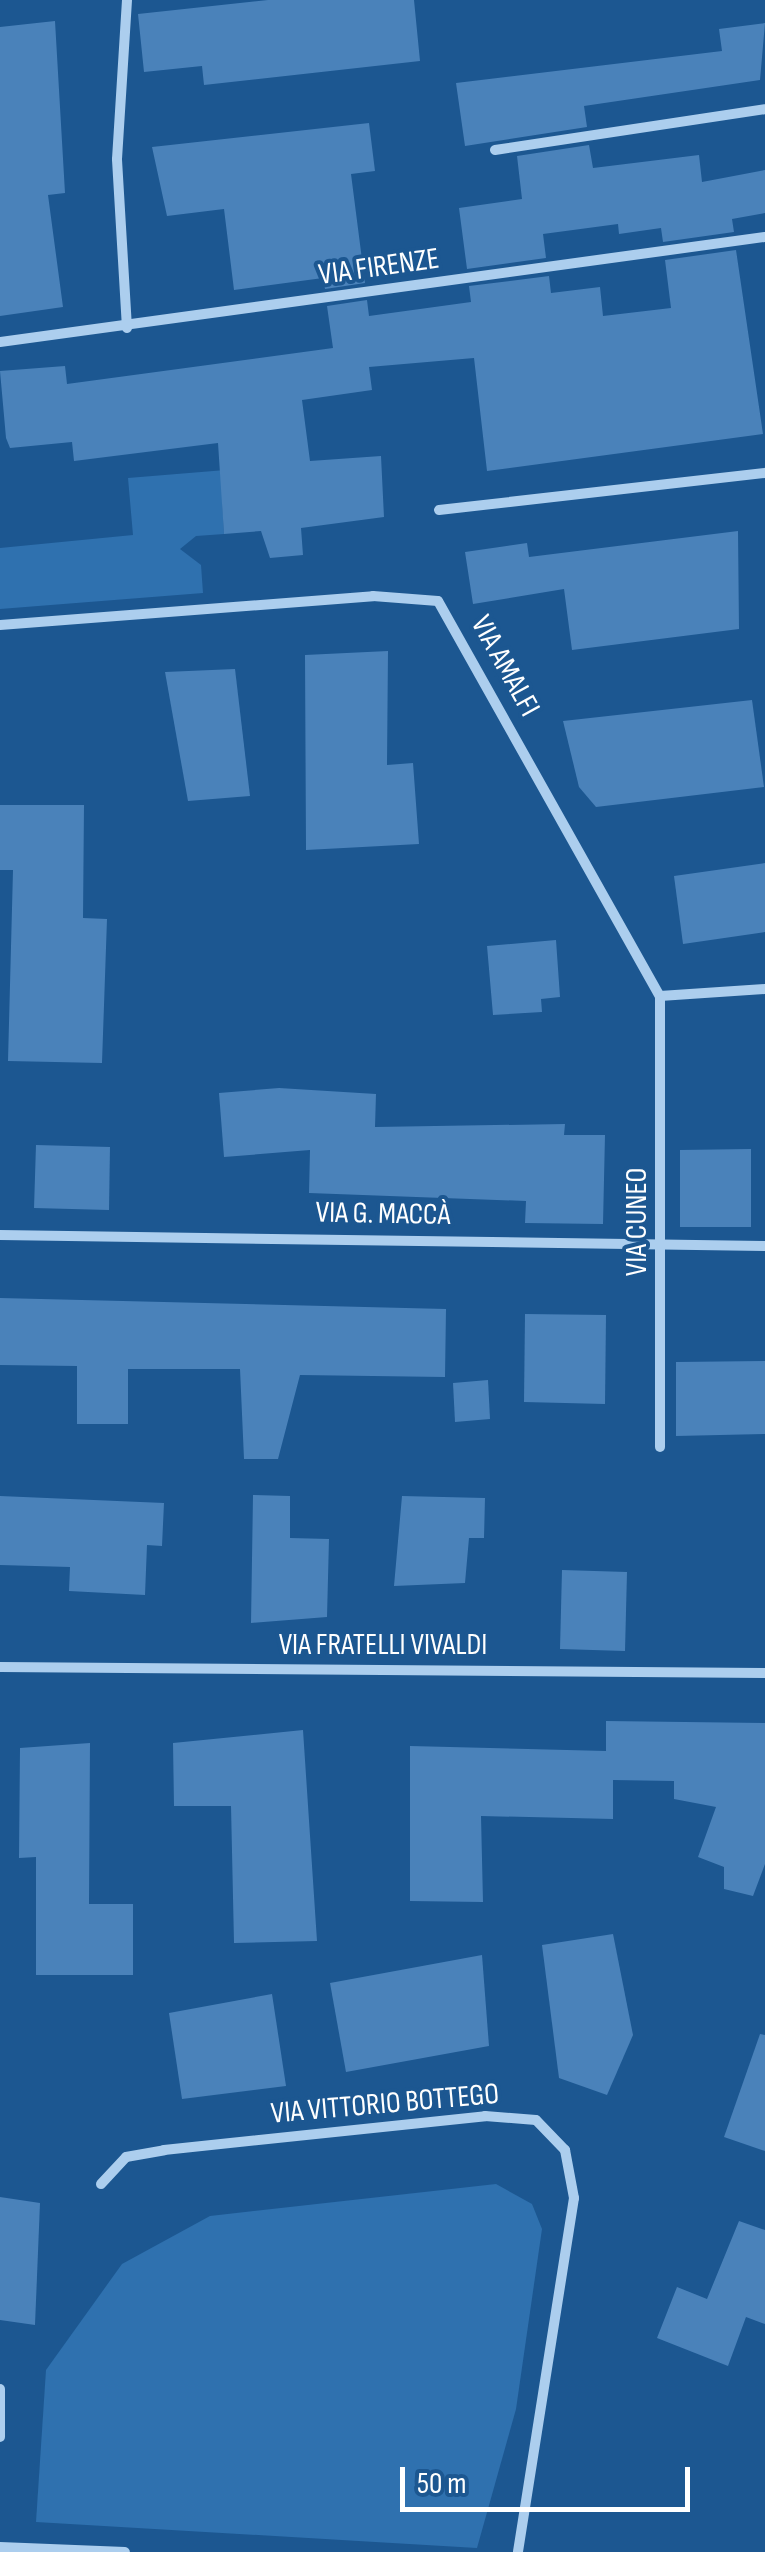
<!DOCTYPE html>
<meta charset="utf-8">
<style>
body{margin:0}
#map{position:relative;width:765px;height:2552px;overflow:hidden;background:#1c5791;font-family:"Sofia Sans Condensed",sans-serif}
div>[style]{position:absolute}
.green>*{inset:0;background:#2f71af}
.building>*{inset:0;background:#4a82ba}
.minor>*{height:10px;margin:-5px;padding:0 5px;transform-origin:5px;border-radius:5px;background:#acceee}
span{translate:-50% -50%;white-space:nowrap;text-align:center;line-height:1.15;-webkit-text-stroke:8px #1c5791;paint-order:stroke}
.street-label{font-size:30px;color:#fff}
.scale{position:absolute;left:400px;top:2467px;width:290px;height:45px;box-sizing:border-box;border:5px solid #fff;border-top:0;padding-left:12px;font-size:30px;line-height:35px;white-space:nowrap;color:#fff;-webkit-text-stroke:8px #1c5791;paint-order:stroke}
</style>
<div id="map">
<div class="green">
<div style="clip-path:polygon(261px 467px,252px 495px,222px 498px,224px 534px,196px 536px,180px 549px,201px 565px,203px 593px,0 609px,0 548px,133px 535px,128px 478px)"></div>
<div style="clip-path:polygon(496px 2184px,532px 2204px,542px 2229px,516px 2409px,477px 2548px,36px 2522px,46px 2370px,122px 2264px,210px 2216px)"></div>
</div>
<div class="building">
<div style="clip-path:polygon(268px 0,414px 0,420px 61px,204px 85px,202px 66px,144px 72px,138px 14px)"></div>
<div style="clip-path:polygon(55px 21px,65px 193px,48px 195px,63px 307px,0 316px,0 27px)"></div>
<div style="clip-path:polygon(765px 23px,760px 80px,584px 106px,587px 127px,465px 146px,456px 83px,722px 51px,719px 29px)"></div>
<div style="clip-path:polygon(369px 123px,375px 171px,351px 174px,365px 283px,325px 289px,323px 278px,234px 290px,224px 209px,167px 216px,152px 147px)"></div>
<div style="clip-path:polygon(589px 145px,593px 168px,699px 155px,702px 182px,765px 170px,765px 213px,732px 219px,734px 232px,663px 242px,661px 228px,619px 234px,618px 224px,543px 234px,546px 258px,467px 269px,459px 208px,522px 199px,517px 156px)"></div>
<div style="clip-path:polygon(736px 250px,763px 434px,487px 471px,474px 358px,369px 367px,372px 390px,302px 400px,310px 461px,381px 456px,384px 517px,301px 528px,303px 555px,270px 558px,261px 531px,224px 534px,218px 443px,74px 461px,72px 442px,10px 448px,6px 438px,0 371px,65px 366px,67px 384px,333px 348px,327px 306px,367px 300px,369px 316px,471px 302px,469px 286px,549px 276px,551px 293px,600px 287px,603px 316px,671px 308px,665px 260px)"></div>
<div style="clip-path:polygon(738px 531px,739px 629px,572px 650px,564px 589px,473px 604px,465px 552px,527px 543px,529px 557px)"></div>
<div style="clip-path:polygon(388px 651px,387px 765px,413px 763px,419px 844px,306px 850px,305px 655px)"></div>
<div style="clip-path:polygon(235px 669px,250px 796px,188px 801px,165px 672px)"></div>
<div style="clip-path:polygon(752px 700px,764px 787px,596px 807px,579px 787px,563px 721px)"></div>
<div style="clip-path:polygon(0 805px,84px 805px,83px 918px,107px 919px,102px 1063px,8px 1061px,13px 870px,0 870px)"></div>
<div style="clip-path:polygon(765px 863px,765px 932px,683px 944px,674px 876px)"></div>
<div style="clip-path:polygon(556px 940px,560px 997px,541px 999px,542px 1012px,493px 1015px,487px 946px)"></div>
<div style="clip-path:polygon(279px 1088px,376px 1094px,375px 1127px,565px 1124px,564px 1135px,605px 1135px,603px 1224px,525px 1223px,526px 1201px,309px 1193px,310px 1150px,224px 1157px,219px 1093px)"></div>
<div style="clip-path:polygon(36px 1145px,110px 1147px,109px 1210px,34px 1208px)"></div>
<div style="clip-path:polygon(751px 1149px,751px 1227px,680px 1227px,680px 1150px)"></div>
<div style="clip-path:polygon(0 1298px,446px 1309px,445px 1377px,300px 1375px,278px 1459px,244px 1459px,240px 1369px,128px 1369px,128px 1424px,77px 1424px,77px 1366px,0 1365px)"></div>
<div style="clip-path:polygon(525px 1314px,606px 1315px,605px 1404px,524px 1402px)"></div>
<div style="clip-path:polygon(765px 1361px,765px 1434px,676px 1436px,676px 1362px)"></div>
<div style="clip-path:polygon(488px 1380px,490px 1419px,455px 1422px,453px 1383px)"></div>
<div style="clip-path:polygon(253px 1495px,290px 1496px,290px 1538px,329px 1539px,327px 1617px,251px 1623px)"></div>
<div style="clip-path:polygon(0 1496px,164px 1503px,162px 1546px,147px 1545px,145px 1595px,69px 1591px,70px 1567px,0 1565px)"></div>
<div style="clip-path:polygon(402px 1496px,485px 1498px,484px 1538px,469px 1538px,465px 1583px,394px 1586px)"></div>
<div style="clip-path:polygon(562px 1570px,627px 1572px,625px 1651px,560px 1649px)"></div>
<div style="clip-path:polygon(606px 1721px,765px 1723px,765px 1864px,753px 1896px,724px 1889px,724px 1867px,698px 1857px,716px 1807px,674px 1799px,674px 1781px,613px 1780px,613px 1819px,481px 1816px,483px 1902px,410px 1901px,410px 1746px,606px 1751px)"></div>
<div style="clip-path:polygon(303px 1730px,317px 1941px,234px 1943px,231px 1806px,174px 1806px,173px 1743px)"></div>
<div style="clip-path:polygon(90px 1743px,89px 1904px,133px 1904px,133px 1975px,36px 1975px,36px 1857px,19px 1858px,20px 1748px)"></div>
<div style="clip-path:polygon(613px 1934px,633px 2035px,607px 2095px,559px 2078px,542px 1945px)"></div>
<div style="clip-path:polygon(482px 1955px,489px 2046px,346px 2072px,330px 1983px)"></div>
<div style="clip-path:polygon(272px 1994px,286px 2086px,182px 2099px,169px 2013px)"></div>
<div style="clip-path:polygon(760px 2034px,765px 2035px,765px 2151px,724px 2137px)"></div>
<div style="clip-path:polygon(0 2197px,40px 2203px,35px 2325px,0 2320px)"></div>
<div style="clip-path:polygon(739px 2221px,765px 2230px,765px 2324px,746px 2317px,728px 2366px,657px 2338px,677px 2287px,707px 2299px)"></div>
</div>
<div class="minor">
<div style="left:495px;top:150px;width:273px;rotate:-8.6deg"></div>
<div style="left:127px;top:328px;width:169px;rotate:-93.4deg"></div>
<div style="left:117px;top:159px;width:159px;rotate:-86.4deg"></div>
<div style="left:0;top:342px;width:772px;rotate:-7.82deg"></div>
<div style="left:439px;top:510px;width:328px;rotate:-6.5deg"></div>
<div style="left:0;top:625px;width:374px;rotate:-4.4deg"></div>
<div style="left:373px;top:596px;width:65px;rotate:4.4deg"></div>
<div style="left:438px;top:601px;width:453px;rotate:60.7deg"></div>
<div style="left:660px;top:996px;width:105px;rotate:-3.8deg"></div>
<div style="left:660px;top:996px;width:451px;rotate:90deg"></div>
<div style="left:0;top:1235px;width:765px;rotate:0.82deg"></div>
<div style="left:0;top:1667px;width:765px;rotate:0.45deg"></div>
<div style="left:101px;top:2184px;width:37px;rotate:-47deg"></div>
<div style="left:126px;top:2157px;width:39px;rotate:-10deg"></div>
<div style="left:164px;top:2150px;width:323px;rotate:-6deg"></div>
<div style="left:485px;top:2116px;width:51px;rotate:4.5deg"></div>
<div style="left:536px;top:2120px;width:42px;rotate:46deg"></div>
<div style="left:565px;top:2150px;width:49px;rotate:79.4deg"></div>
<div style="left:574px;top:2198px;width:358px;rotate:99deg"></div>
<div style="left:0;top:2389px;width:48px;rotate:90deg"></div>
<div style="left:0;top:2547px;width:125px;rotate:2.3deg"></div>
</div>
<div class="street-label">
<span style="left:379px;top:267px;rotate:-8deg">VIA FIRENZE</span>
<span style="left:505px;top:666px;rotate:61deg">VIA AMALFI</span>
<span style="left:383px;top:1214px;rotate:1deg">VIA G. MACCÀ</span>
<span style="left:637px;top:1222px;rotate:-90deg">VIA CUNEO</span>
<span style="left:383px;top:1645px">VIA FRATELLI VIVALDI</span>
<span style="left:385px;top:2104px;rotate:-5deg">VIA VITTORIO BOTTEGO</span>
</div>
<div class="scale">50 m</div>
</div>
